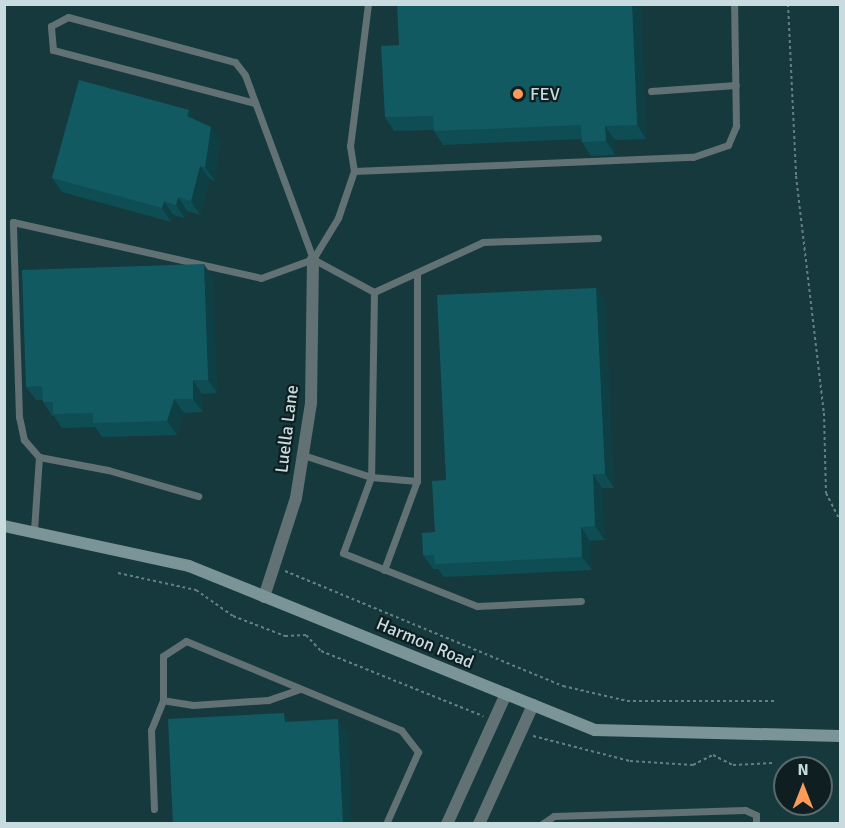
<!DOCTYPE html>
<style>
body{margin:0}
#map{position:relative;width:845px;height:828px;overflow:hidden;background:#16393d;font-family:Signika,sans-serif}
div>[style]{position:absolute}
.path>*{height:2px;margin-top:-1px;transform-origin:0;background:repeating-linear-gradient(90deg,#648084 0 3px,transparent 0 6px)}
.lane>*{height:7px;margin:-3.5px;padding:0 3.5px;transform-origin:3.5px;border-radius:3.5px;background:#627173}
.street>*{height:12px;margin:-6px;padding:0 6px;transform-origin:6px;border-radius:6px;background:#627173}
.secondary>*{height:12px;margin:-6px;padding:0 6px;transform-origin:6px;border-radius:6px;background:#7b9497}
.wall>*{inset:0;background:#0f4d54}
.shaded-wall>*{inset:0;background:#0d3f45}
.building>*{inset:0;background:#125a62}
.dots>*{width:16px;height:16px;translate:-50% -50%;box-sizing:border-box;border:3px solid #0f1e20;border-radius:50%}
span{translate:-50% -50%;white-space:nowrap;text-align:center;line-height:1.15;-webkit-text-stroke:4.5px #0f1e20;paint-order:stroke}
.poi-label{font-size:18px;color:#c8dbde}
.left{translate:0 -50%;text-align:left}
.street-label{font-size:18px;color:#c8dbde}
.frame{position:absolute;inset:0;border:6px solid #c8dbde;pointer-events:none}
.north{position:absolute;left:773px;top:756px;width:60px;height:60px;box-sizing:border-box;background:#0f1e20;border:2px solid #596a6c;border-radius:50%;rotate:0deg;font-size:16px;font-weight:700;line-height:24px;text-align:center;color:#c8dbde}
.north::after{content:'';display:block;margin:auto;width:21px;height:27px;background:#fe9b58;clip-path:polygon(50% 0,100% 100%,50% 72%,0 100%)}
</style>
<div id="map">
<div class="path">
<div style="left:788px;top:4px;width:172px;rotate:87.3deg"></div>
<div style="left:796px;top:176px;width:239px;rotate:83.3deg"></div>
<div style="left:824px;top:413px;width:80px;rotate:88.6deg"></div>
<div style="left:826px;top:493px;width:30px;rotate:63deg"></div>
<div style="left:840px;top:544px;width:41px;rotate:90deg"></div>
<div style="left:285px;top:571px;width:301px;rotate:22.5deg"></div>
<div style="left:563px;top:686px;width:66px;rotate:13.2deg"></div>
<div style="left:627px;top:701px;width:149px"></div>
<div style="left:118px;top:573px;width:80px;rotate:12.3deg"></div>
<div style="left:196px;top:590px;width:45px;rotate:35.1deg"></div>
<div style="left:233px;top:616px;width:56px;rotate:21deg"></div>
<div style="left:285px;top:636px;width:21px;rotate:-3deg"></div>
<div style="left:306px;top:635px;width:22px;rotate:47deg"></div>
<div style="left:321px;top:651px;width:175px;rotate:21.9deg"></div>
<div style="left:533px;top:736px;width:100px;rotate:14.5deg"></div>
<div style="left:630px;top:761px;width:63px;rotate:3.6deg"></div>
<div style="left:693px;top:765px;width:22px;rotate:-27deg"></div>
<div style="left:713px;top:755px;width:22px;rotate:27deg"></div>
<div style="left:733px;top:765px;width:40px;rotate:-2.9deg"></div>
</div>
<div class="lane">
<div style="left:368px;top:4px;width:143px;rotate:97.2deg"></div>
<div style="left:350px;top:146px;width:25px;rotate:81deg"></div>
<div style="left:354px;top:171px;width:339px;rotate:-2.4deg"></div>
<div style="left:693px;top:157px;width:37px;rotate:-19deg"></div>
<div style="left:728px;top:145px;width:21px;rotate:-67deg"></div>
<div style="left:736px;top:126px;width:122px;rotate:-90.9deg"></div>
<div style="left:651px;top:91px;width:85px;rotate:-4deg"></div>
<div style="left:255px;top:103px;width:209px;rotate:-165.3deg"></div>
<div style="left:53px;top:50px;width:24px;rotate:-95deg"></div>
<div style="left:51px;top:26px;width:19px;rotate:-28deg"></div>
<div style="left:68px;top:17px;width:173px;rotate:15.1deg"></div>
<div style="left:235px;top:62px;width:16px;rotate:52deg"></div>
<div style="left:245px;top:75px;width:196px;rotate:69.7deg"></div>
<div style="left:313px;top:259px;width:69px;rotate:28.4deg"></div>
<div style="left:374px;top:292px;width:185px;rotate:90.9deg"></div>
<div style="left:371px;top:477px;width:46px;rotate:5deg"></div>
<div style="left:374px;top:292px;width:120px;rotate:-24.6deg"></div>
<div style="left:483px;top:242px;width:115px;rotate:-2deg"></div>
<div style="left:303px;top:455px;width:71px;rotate:17.9deg"></div>
<div style="left:371px;top:477px;width:81px;rotate:110.2deg"></div>
<div style="left:343px;top:553px;width:144px;rotate:21.6deg"></div>
<div style="left:477px;top:606px;width:104px;rotate:-2.8deg"></div>
<div style="left:39px;top:457px;width:70px;rotate:10.7deg"></div>
<div style="left:108px;top:470px;width:94px;rotate:16.1deg"></div>
<div style="left:34px;top:530px;width:73px;rotate:-86.1deg"></div>
<div style="left:39px;top:457px;width:23px;rotate:-131deg"></div>
<div style="left:24px;top:440px;width:24px;rotate:-102deg"></div>
<div style="left:19px;top:417px;width:195px;rotate:-91.8deg"></div>
<div style="left:13px;top:222px;width:254px;rotate:12.7deg"></div>
<div style="left:261px;top:278px;width:55px;rotate:-20.1deg"></div>
<div style="left:313px;top:259px;width:48px;rotate:-58.6deg"></div>
<div style="left:338px;top:218px;width:50px;rotate:-71.2deg"></div>
<div style="left:384px;top:570px;width:95px;rotate:-69.7deg"></div>
<div style="left:417px;top:481px;width:208px;rotate:-90deg"></div>
<div style="left:300px;top:689px;width:34px;rotate:161deg"></div>
<div style="left:268px;top:700px;width:75px;rotate:176.2deg"></div>
<div style="left:193px;top:705px;width:30px;rotate:-171deg"></div>
<div style="left:163px;top:700px;width:44px;rotate:-90deg"></div>
<div style="left:163px;top:656px;width:27px;rotate:-33deg"></div>
<div style="left:186px;top:641px;width:233px;rotate:22.5deg"></div>
<div style="left:401px;top:730px;width:28px;rotate:52deg"></div>
<div style="left:418px;top:752px;width:79px;rotate:114deg"></div>
<div style="left:154px;top:809px;width:79px;rotate:-92.2deg"></div>
<div style="left:151px;top:730px;width:32px;rotate:-68deg"></div>
<div style="left:542px;top:824px;width:14px;rotate:-34deg"></div>
<div style="left:554px;top:816px;width:191px;rotate:-1.8deg"></div>
<div style="left:745px;top:810px;width:12px;rotate:24deg"></div>
<div style="left:756px;top:815px;width:9px;rotate:90deg"></div>
</div>
<div class="street">
<div style="left:264px;top:597px;width:104px;rotate:-72.1deg"></div>
<div style="left:296px;top:498px;width:96px;rotate:-81deg"></div>
<div style="left:311px;top:403px;width:144px;rotate:-89.2deg"></div>
<div style="left:447px;top:824px;width:143px;rotate:-65.6deg"></div>
<div style="left:479px;top:824px;width:131px;rotate:-65.6deg"></div>
</div>
<div class="secondary">
<div style="left:4px;top:526px;width:189px;rotate:12.2deg"></div>
<div style="left:189px;top:566px;width:438px;rotate:22deg"></div>
<div style="left:595px;top:730px;width:245px;rotate:1.4deg"></div>
</div>
<div class="wall">
<div style="clip-path:polygon(641px 4px,646px 139px,615px 140px,615px 155px,591px 156px,582px 142px,581px 139px,443px 145px,434px 131px,434px 130px,394px 131px,385px 117px,399px 45px)"></div>
<div style="clip-path:polygon(189px 110px,196px 121px,220px 141px,215px 181px,210px 179px,200px 215px,187px 211px,185px 218px,173px 215px,171px 222px,62px 192px,52px 178px)"></div>
<div style="clip-path:polygon(213px 278px,217px 393px,202px 394px,203px 412px,184px 413px,177px 435px,102px 437px,95px 427px,62px 428px,54px 416px,52px 416px,43px 402px,43px 400px,36px 400px,26px 387px)"></div>
<div style="clip-path:polygon(596px 288px,605px 301px,614px 488px,602px 488px,605px 540px,590px 541px,592px 570px,444px 577px,438px 569px,433px 569px,423px 555px,435px 532px,446px 480px)"></div>
</div>
<div class="shaded-wall">
<div style="clip-path:polygon(632px 4px,641px 4px,646px 139px,637px 125px)"></div>
<div style="clip-path:polygon(189px 110px,198px 123px,187px 116px)"></div>
<div style="clip-path:polygon(605px 126px,615px 140px,615px 155px,606px 141px)"></div>
<div style="clip-path:polygon(211px 127px,220px 141px,215px 181px,205px 167px)"></div>
<div style="clip-path:polygon(200px 166px,210px 179px,200px 215px,191px 201px)"></div>
<div style="clip-path:polygon(178px 197px,187px 211px,185px 218px,176px 205px)"></div>
<div style="clip-path:polygon(164px 201px,173px 215px,171px 222px,162px 208px)"></div>
<div style="clip-path:polygon(204px 264px,213px 278px,217px 393px,208px 380px)"></div>
<div style="clip-path:polygon(596px 288px,605px 301px,614px 488px,605px 474px)"></div>
<div style="clip-path:polygon(193px 380px,202px 394px,203px 412px,193px 399px)"></div>
<div style="clip-path:polygon(174px 399px,184px 413px,177px 435px,167px 421px)"></div>
<div style="clip-path:polygon(593px 474px,602px 488px,605px 540px,595px 526px)"></div>
<div style="clip-path:polygon(581px 527px,590px 541px,592px 570px,582px 557px)"></div>
<div style="clip-path:polygon(284px 713px,294px 727px,285px 722px)"></div>
<div style="clip-path:polygon(338px 719px,348px 733px,352px 824px,343px 824px)"></div>
</div>
<div class="building">
<div style="clip-path:polygon(397px 4px,632px 4px,637px 125px,605px 126px,606px 141px,582px 142px,581px 125px,434px 131px,433px 116px,385px 117px,381px 46px,399px 45px)"></div>
<div style="clip-path:polygon(79px 80px,189px 110px,187px 116px,211px 127px,205px 167px,200px 166px,191px 201px,178px 197px,176px 205px,164px 201px,162px 208px,52px 178px)"></div>
<div style="clip-path:polygon(204px 264px,208px 380px,193px 380px,193px 399px,174px 399px,167px 421px,93px 423px,93px 413px,53px 414px,53px 402px,43px 402px,42px 386px,26px 387px,22px 270px)"></div>
<div style="clip-path:polygon(596px 288px,605px 474px,593px 474px,595px 526px,581px 527px,582px 557px,435px 564px,434px 555px,423px 555px,422px 533px,435px 532px,432px 481px,446px 480px,437px 295px)"></div>
<div style="clip-path:polygon(284px 713px,285px 722px,338px 719px,343px 824px,173px 824px,168px 719px)"></div>
</div>
<div class="dots">
<div style="left:518px;top:94px;background:#fe9b58"></div>
</div>
<div class="poi-label">
<span class="left" style="left:530px;top:94px">FEV</span>
</div>
<div class="street-label">
<span style="left:287px;top:429px;rotate:-83deg">Luella Lane</span>
<span style="left:425px;top:643px;rotate:23deg">Harmon Road</span>
</div>
<div class="frame"></div>
<div class="north">N</div>
</div>
